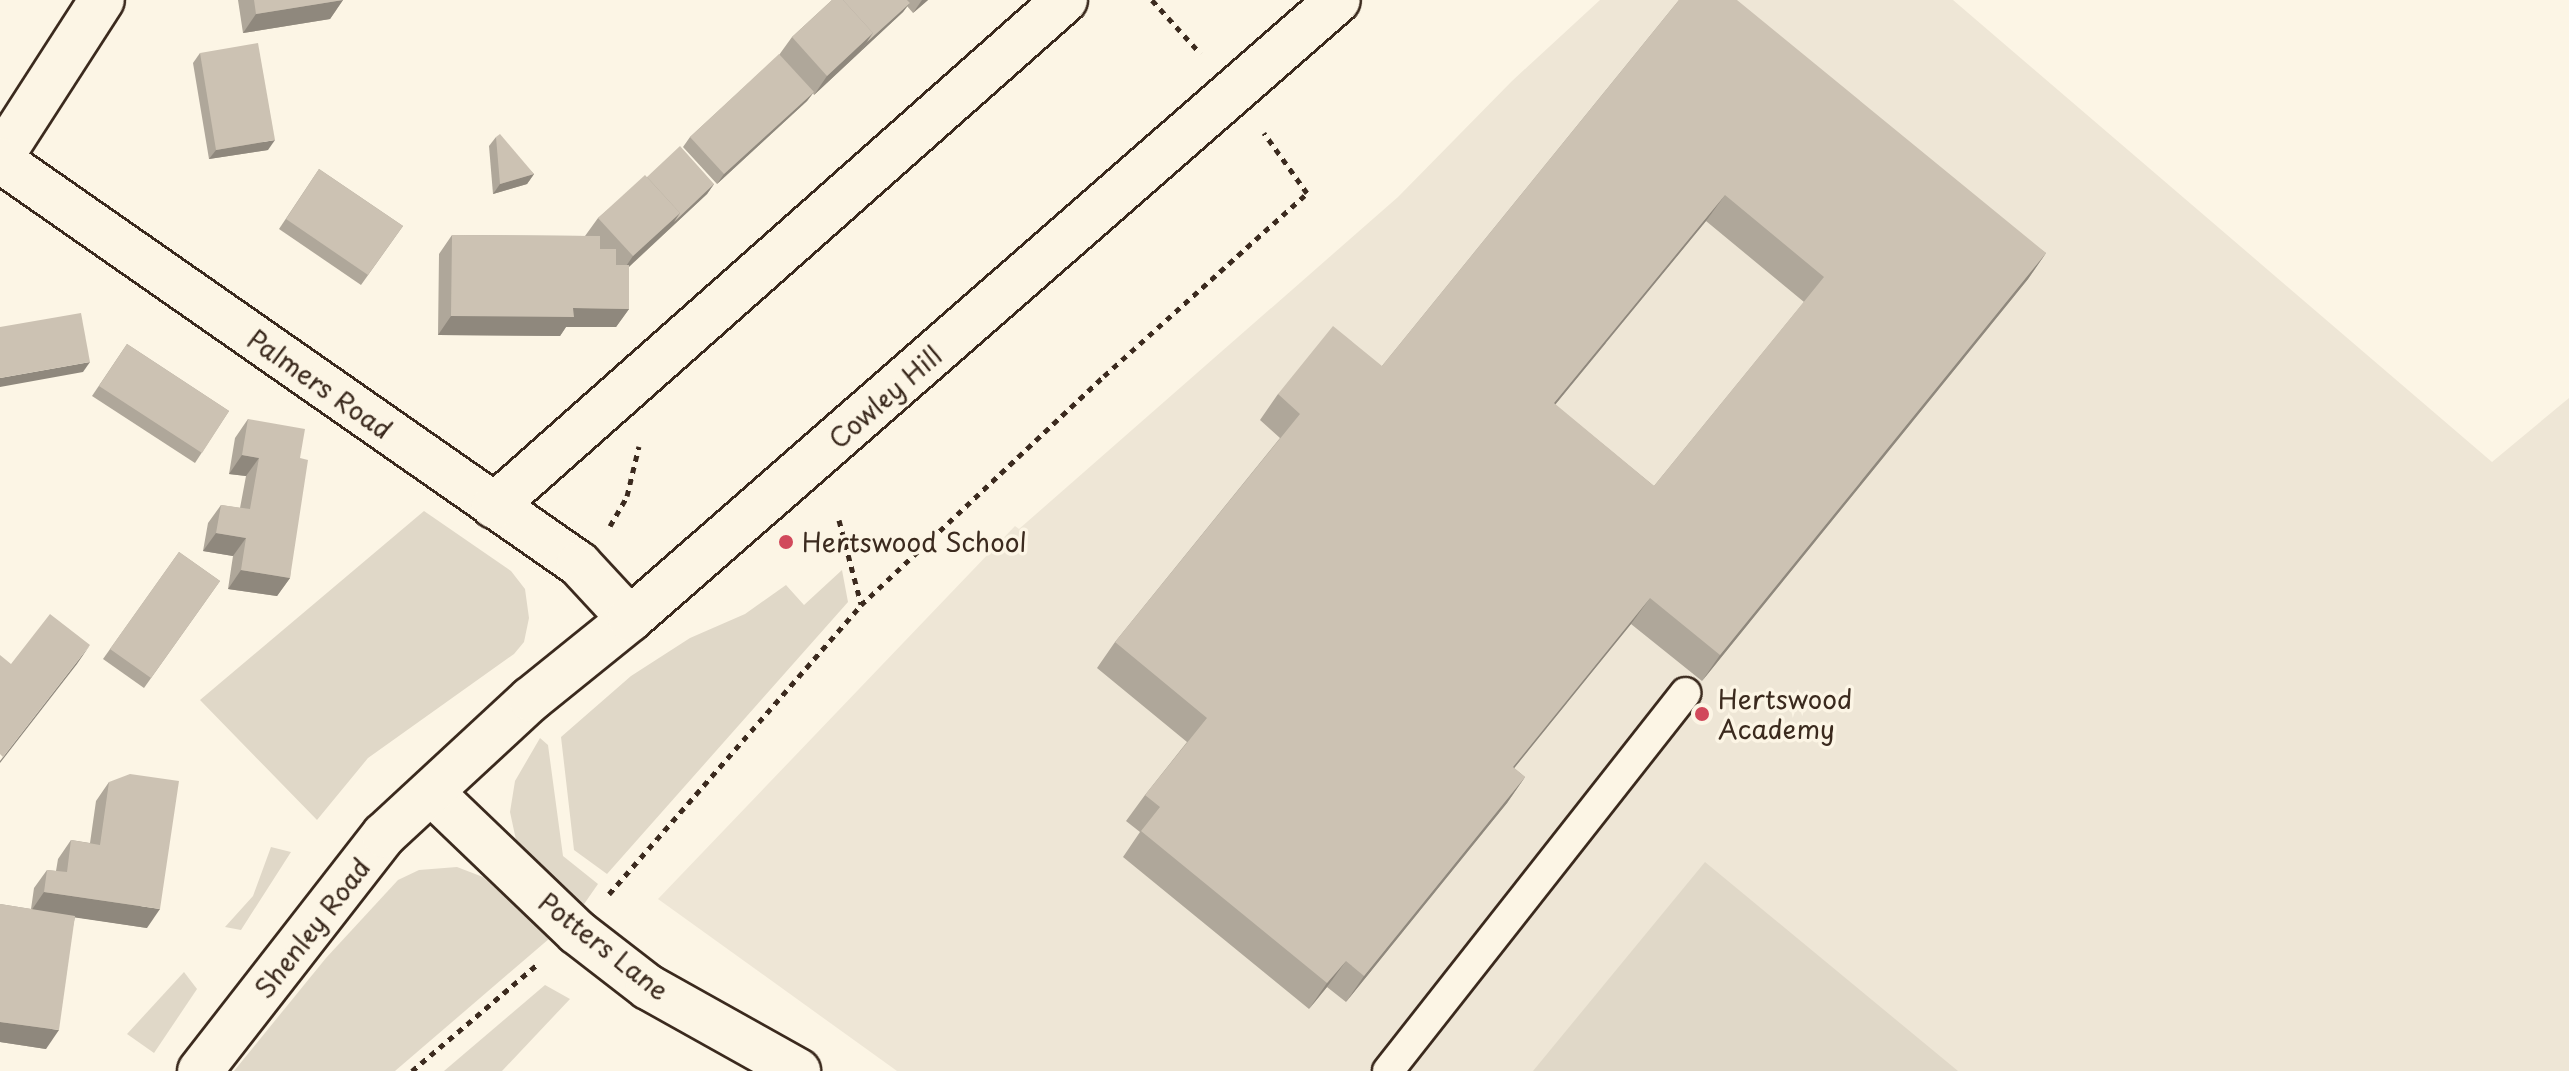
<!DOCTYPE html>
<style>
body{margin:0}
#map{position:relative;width:2569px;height:1071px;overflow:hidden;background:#fcf5e5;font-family:"Playpen Sans",sans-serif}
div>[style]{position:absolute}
.built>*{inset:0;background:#eee6d6}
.green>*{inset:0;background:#e0d8c8}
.path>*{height:5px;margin-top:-2.5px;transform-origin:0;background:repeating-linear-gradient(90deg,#3b2a1e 0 6px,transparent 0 12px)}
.roads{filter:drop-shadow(2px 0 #3b2a1e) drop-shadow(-2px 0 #3b2a1e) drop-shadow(0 2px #3b2a1e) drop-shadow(0 -2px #3b2a1e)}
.lane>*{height:30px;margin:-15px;padding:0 15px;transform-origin:15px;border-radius:15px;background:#fcf5e5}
.street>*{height:44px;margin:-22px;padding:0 22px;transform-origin:22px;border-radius:22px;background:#fcf5e5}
.secondary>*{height:44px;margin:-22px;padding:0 22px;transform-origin:22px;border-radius:22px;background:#fcf5e5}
.wall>*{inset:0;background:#afa79a}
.shaded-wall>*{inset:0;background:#8f887d}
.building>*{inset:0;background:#ccc2b3}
.dots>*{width:22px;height:22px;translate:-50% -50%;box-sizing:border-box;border:4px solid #fcf5e5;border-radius:50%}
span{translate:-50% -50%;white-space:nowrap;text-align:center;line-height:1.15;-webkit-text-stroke:7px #fcf5e5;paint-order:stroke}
.street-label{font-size:26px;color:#3b2a1e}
.poi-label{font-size:26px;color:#3b2a1e}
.left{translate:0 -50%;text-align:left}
</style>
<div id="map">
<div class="built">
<div style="clip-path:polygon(1600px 0,1953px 0,2492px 462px,2569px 398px,2569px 1071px,897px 1071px,658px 899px,1015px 526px,1019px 529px,1398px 197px,1512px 81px)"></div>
</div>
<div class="green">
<div style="clip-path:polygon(424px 511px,511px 571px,525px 589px,529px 618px,524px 642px,514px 654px,368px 758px,317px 820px,200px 700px)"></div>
<div style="clip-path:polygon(842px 570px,848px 602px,607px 874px,574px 850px,561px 737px,631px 676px,690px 638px,745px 614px,786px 585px,804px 605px)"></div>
<div style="clip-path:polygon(540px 738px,548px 745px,563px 856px,598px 884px,582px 907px,516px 840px,510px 812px,515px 781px)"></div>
<div style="clip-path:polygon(271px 847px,291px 852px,241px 930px,225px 927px,253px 896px)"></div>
<div style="clip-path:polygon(1705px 862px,1958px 1071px,1533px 1071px)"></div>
<div style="clip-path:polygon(457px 867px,483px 877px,550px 938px,395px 1071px,234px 1071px,326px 958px,398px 880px,419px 870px)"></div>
<div style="clip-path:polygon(184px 972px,197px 989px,154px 1053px,127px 1034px)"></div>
<div style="clip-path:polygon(545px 985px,570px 999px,502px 1071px,444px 1071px)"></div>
</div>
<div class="path">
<div style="left:1152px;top:0;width:72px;rotate:47.8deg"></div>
<div style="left:839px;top:520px;width:87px;rotate:75.3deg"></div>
<div style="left:610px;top:526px;width:34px;rotate:-60deg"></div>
<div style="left:627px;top:496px;width:51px;rotate:-76.5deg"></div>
<div style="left:609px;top:894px;width:383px;rotate:-48.9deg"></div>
<div style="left:861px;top:605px;width:334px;rotate:-43.3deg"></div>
<div style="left:1104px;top:376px;width:273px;rotate:-42deg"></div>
<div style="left:1307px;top:193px;width:74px;rotate:-125.6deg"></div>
<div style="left:412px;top:1071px;width:167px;rotate:-40.4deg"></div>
</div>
<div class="roads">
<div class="lane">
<div style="left:1388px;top:1071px;width:481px;rotate:-51.8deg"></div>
</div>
<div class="street">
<div style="left:0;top:158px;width:188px;rotate:-57.2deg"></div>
<div style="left:0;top:160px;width:706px;rotate:34.91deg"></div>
<div style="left:579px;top:564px;width:75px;rotate:47.2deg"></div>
<div style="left:494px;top:506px;width:763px;rotate:-41.55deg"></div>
<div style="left:432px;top:793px;width:201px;rotate:43.8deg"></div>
<div style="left:577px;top:932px;width:90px;rotate:37.8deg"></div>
<div style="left:648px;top:987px;width:172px;rotate:29.2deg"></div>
</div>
<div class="secondary">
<div style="left:200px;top:1071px;width:299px;rotate:-52.1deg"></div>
<div style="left:384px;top:835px;width:200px;rotate:-42.8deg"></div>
<div style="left:531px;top:699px;width:127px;rotate:-38.9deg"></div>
<div style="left:630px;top:619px;width:940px;rotate:-41.16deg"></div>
</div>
</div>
<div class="wall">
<div style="clip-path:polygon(238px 0,343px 0,330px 19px,243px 33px)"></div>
<div style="clip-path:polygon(832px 0,928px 0,913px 13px,907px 6px,903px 12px,814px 95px,813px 93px,807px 101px,717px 184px,683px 147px,690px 137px,779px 55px,792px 37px)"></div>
<div style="clip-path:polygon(evenodd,1679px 0,2046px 253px,2028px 279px,1702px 681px,1631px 624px,1514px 768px,1525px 777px,1507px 803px,1346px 1002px,1327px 987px,1309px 1009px,1123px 857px,1140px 832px,1126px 821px,1145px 795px,1187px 742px,1097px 668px,1115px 642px,1280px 438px,1260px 420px,1278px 394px,1382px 366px,1679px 0,1706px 221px,1804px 302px,1654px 486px,1555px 405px,1706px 221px)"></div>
<div style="clip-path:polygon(200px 53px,268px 150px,209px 159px,193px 63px)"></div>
<div style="clip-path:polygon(496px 137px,534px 174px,527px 184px,493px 194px,489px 146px)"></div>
<div style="clip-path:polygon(319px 169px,403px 226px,361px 285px,279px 229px)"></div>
<div style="clip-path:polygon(646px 177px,714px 184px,707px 194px,629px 267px,629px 309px,616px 327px,566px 327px,560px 336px,438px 335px,439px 254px,452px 235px,585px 236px,598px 218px)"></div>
<div style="clip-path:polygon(127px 344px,229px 411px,195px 463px,92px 396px)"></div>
<div style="clip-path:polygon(248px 419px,300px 458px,290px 578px,277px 596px,228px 589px,233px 556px,203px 551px,208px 523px,221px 505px,240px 508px,246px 476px,229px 474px,235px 438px)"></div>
<div style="clip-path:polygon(179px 552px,220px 581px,144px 688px,103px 659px)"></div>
<div style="clip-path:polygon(109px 782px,147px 928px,75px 917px,46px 1049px,0 1042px,0 904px,31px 909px,34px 888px,47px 870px,56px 871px,58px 859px,71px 840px,90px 843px,96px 801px)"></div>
</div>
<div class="shaded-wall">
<div style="clip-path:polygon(343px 0,330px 19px,243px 33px,256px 14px)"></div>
<div style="clip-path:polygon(922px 0,928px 0,913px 13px)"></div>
<div style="clip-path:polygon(910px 3px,903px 12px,860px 52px,867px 42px)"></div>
<div style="clip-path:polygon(873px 33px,860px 52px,814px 95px,827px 76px)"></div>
<div style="clip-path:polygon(814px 92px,807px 101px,717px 184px,724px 174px)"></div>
<div style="clip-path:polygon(275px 140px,268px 150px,209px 159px,216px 150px)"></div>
<div style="clip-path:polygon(534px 174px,527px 184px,493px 194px,500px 184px)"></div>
<div style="clip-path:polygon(714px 184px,707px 194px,620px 275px,633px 256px,680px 213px)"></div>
<div style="clip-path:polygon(1725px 195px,1706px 221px,1535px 429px,1554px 403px)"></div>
<div style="clip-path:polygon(2046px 253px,2028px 279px,1702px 681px,1720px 655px)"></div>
<div style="clip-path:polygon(573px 308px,629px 309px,616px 327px,566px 327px,560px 336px,438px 335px,451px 316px)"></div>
<div style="clip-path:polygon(90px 362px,83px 372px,0 387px,0 378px)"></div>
<div style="clip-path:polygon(242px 455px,259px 458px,246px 476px,229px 474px)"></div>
<div style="clip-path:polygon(216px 533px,246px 538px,233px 556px,203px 551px)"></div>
<div style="clip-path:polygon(241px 570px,290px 578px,277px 596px,228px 589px)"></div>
<div style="clip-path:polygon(1650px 598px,1631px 624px,1494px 793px,1513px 767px)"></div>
<div style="clip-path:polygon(90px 645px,77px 664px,0 763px,0 761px)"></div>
<div style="clip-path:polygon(1525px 777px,1507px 803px,1346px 1002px,1364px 976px)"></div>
<div style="clip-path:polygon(44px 892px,160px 909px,147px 928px,31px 911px)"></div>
<div style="clip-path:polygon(1346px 961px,1327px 987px,1309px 1009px,1327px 983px)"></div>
<div style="clip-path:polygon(0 1022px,59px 1030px,46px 1049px,0 1042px)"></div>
</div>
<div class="building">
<div style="clip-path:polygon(254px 0,343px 0,256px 14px)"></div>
<div style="clip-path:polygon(832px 0,843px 0,873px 33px,827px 76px,792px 37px)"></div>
<div style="clip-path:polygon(843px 0,907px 0,910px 3px,867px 42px,873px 33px)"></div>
<div style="clip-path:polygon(evenodd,1679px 0,1737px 0,2046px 253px,1720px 655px,1650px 598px,1513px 767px,1525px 777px,1364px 976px,1346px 961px,1327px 983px,1141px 831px,1160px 807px,1145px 795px,1207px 718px,1115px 642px,1300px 414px,1278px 394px,1333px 326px,1382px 366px,1679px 0,1725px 195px,1824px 277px,1654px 486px,1554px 403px,1725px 195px)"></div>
<div style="clip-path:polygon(258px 43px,275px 140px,216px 150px,200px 53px)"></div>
<div style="clip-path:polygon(779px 54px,814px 92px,724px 174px,690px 137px)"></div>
<div style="clip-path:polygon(500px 134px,534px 174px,500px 184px,496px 137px)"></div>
<div style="clip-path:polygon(680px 146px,714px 184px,674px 222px,680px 213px,647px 177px)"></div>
<div style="clip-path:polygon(319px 169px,403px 226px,368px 275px,286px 219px)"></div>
<div style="clip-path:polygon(645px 175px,680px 213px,633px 256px,598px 218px)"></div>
<div style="clip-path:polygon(452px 235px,600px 236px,600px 249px,616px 249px,616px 265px,629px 265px,629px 309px,573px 308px,574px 317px,451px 316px)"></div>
<div style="clip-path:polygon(81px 313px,90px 362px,0 378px,0 327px)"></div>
<div style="clip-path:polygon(127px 344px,229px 411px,202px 453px,99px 386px)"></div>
<div style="clip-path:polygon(248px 419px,305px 429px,300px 458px,308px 460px,290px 578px,241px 570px,246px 538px,216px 533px,221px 505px,250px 509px,259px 458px,242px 455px)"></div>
<div style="clip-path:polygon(179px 552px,220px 581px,151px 678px,110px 649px)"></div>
<div style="clip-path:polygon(50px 614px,90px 645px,3px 757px,0 754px,0 655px,11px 664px)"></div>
<div style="clip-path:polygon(130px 774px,179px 781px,160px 909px,44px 892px,47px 870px,67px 872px,71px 840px,100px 845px,109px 782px)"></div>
<div style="clip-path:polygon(0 904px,75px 916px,59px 1030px,0 1022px)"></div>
</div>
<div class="dots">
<div style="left:786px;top:542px;background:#d1495b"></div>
<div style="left:1702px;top:714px;background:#d1495b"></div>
</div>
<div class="street-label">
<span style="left:320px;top:384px;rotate:35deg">Palmers Road</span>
<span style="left:885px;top:397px;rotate:-41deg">Cowley Hill</span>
<span style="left:312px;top:928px;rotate:-52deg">Shenley Road</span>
<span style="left:604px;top:946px;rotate:38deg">Potters Lane</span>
</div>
<div class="poi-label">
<span class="left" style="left:802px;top:542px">Hertswood School</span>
<span class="left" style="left:1718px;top:714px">Hertswood<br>Academy</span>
</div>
</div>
